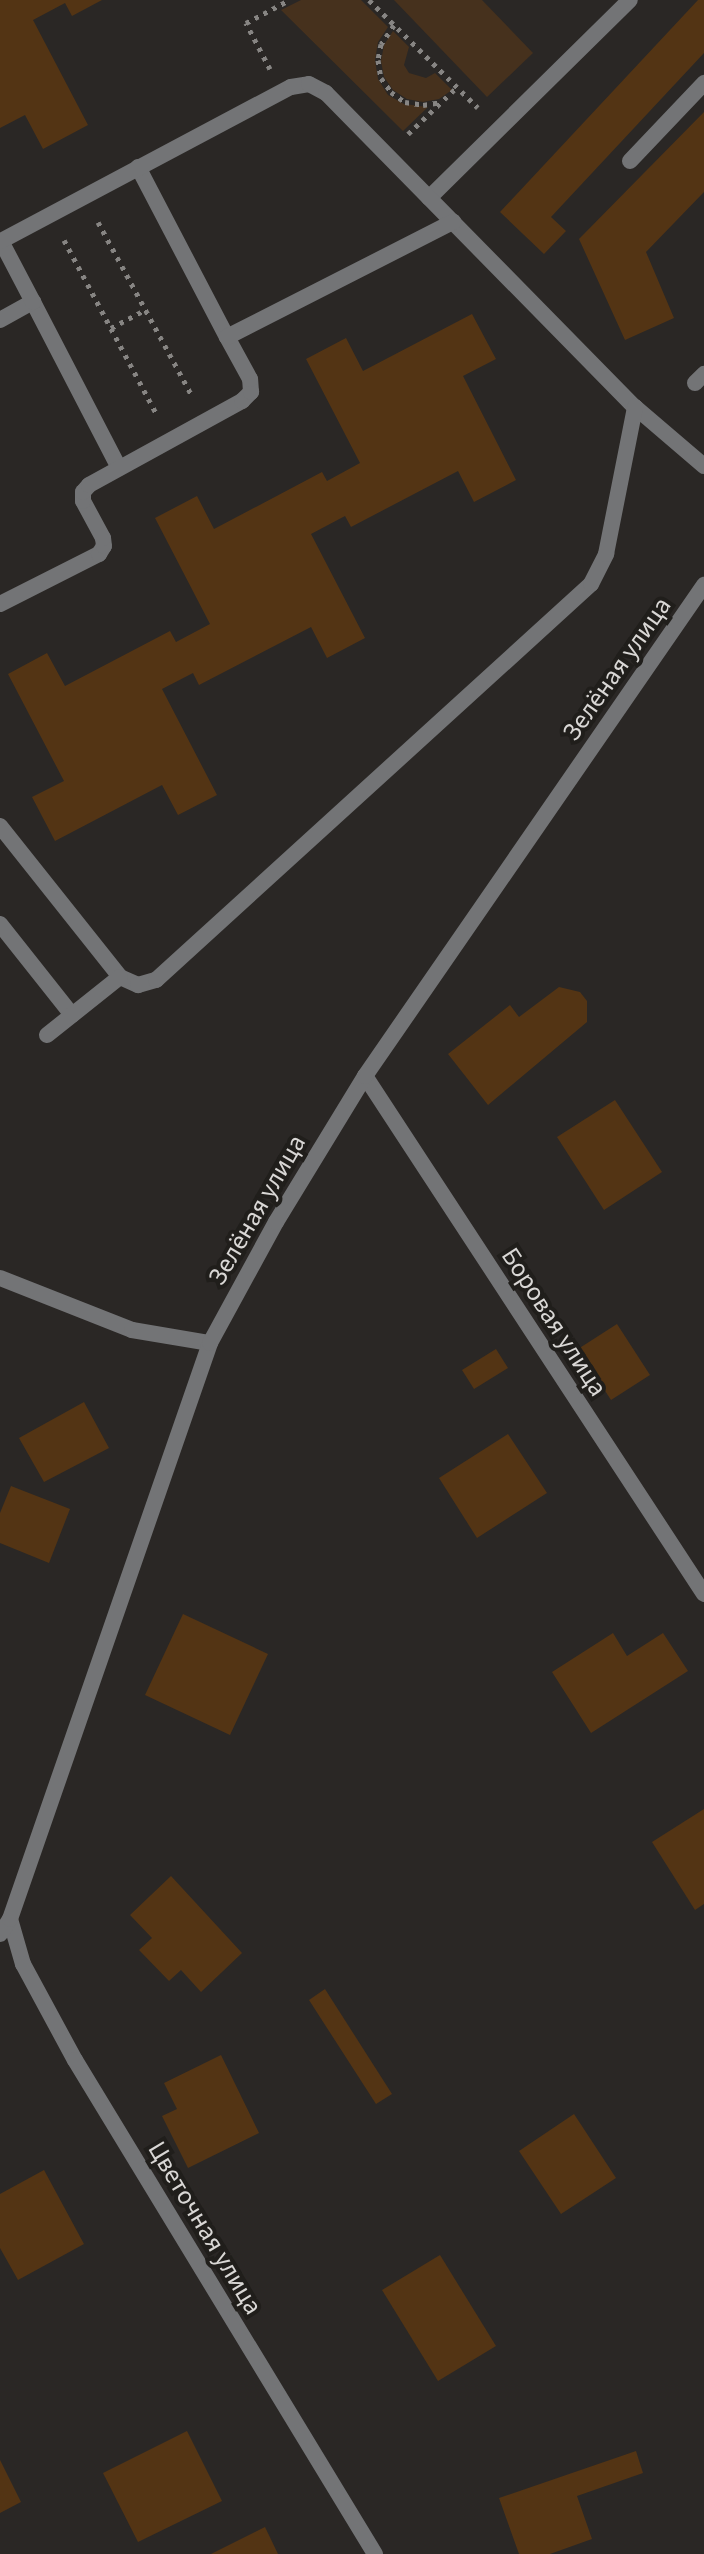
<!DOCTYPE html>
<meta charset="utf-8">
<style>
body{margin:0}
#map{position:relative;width:704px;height:2554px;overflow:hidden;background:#2a2725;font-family:"Source Sans 3",sans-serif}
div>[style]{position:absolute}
.green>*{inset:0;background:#46311d}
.building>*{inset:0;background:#533414}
.path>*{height:5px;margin-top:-2.5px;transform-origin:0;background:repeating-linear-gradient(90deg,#878583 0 4px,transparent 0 10px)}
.lane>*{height:16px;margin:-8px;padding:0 8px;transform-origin:8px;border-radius:8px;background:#737476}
.street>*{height:16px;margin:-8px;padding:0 8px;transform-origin:8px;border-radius:8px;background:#737476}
span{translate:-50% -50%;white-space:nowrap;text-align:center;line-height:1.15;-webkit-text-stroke:8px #201e1b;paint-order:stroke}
.street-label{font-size:26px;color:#d9d7d5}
</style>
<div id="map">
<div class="green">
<div style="clip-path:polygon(301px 0,361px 0,388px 27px,378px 42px,375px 60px,378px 79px,388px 95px,404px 104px,428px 107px,403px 131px,281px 10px)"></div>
<div style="clip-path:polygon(394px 0,482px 0,533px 53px,487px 97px)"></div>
<div style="clip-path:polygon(393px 31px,409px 47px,404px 65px,409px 73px,426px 78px,435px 73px,452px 90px,439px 99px,423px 102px,407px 99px,393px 90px,384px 77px,381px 61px,384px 45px)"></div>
</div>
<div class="building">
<div style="clip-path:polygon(0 0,102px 0,72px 16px,65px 3px,33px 20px,88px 125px,43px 149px,25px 115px,0 128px)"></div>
<div style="clip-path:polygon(698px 0,704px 0,704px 53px,551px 217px,566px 231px,544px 254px,500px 212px)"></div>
<div style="clip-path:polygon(704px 112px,704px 192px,646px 252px,674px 318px,625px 340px,579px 239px)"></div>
<div style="clip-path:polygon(472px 314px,496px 359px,463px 376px,516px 480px,474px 502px,458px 471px,351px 527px,345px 516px,311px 534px,365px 638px,327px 658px,311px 627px,199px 685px,193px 673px,162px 689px,217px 795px,178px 815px,162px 785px,55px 841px,32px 797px,64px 781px,8px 674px,47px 653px,65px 686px,170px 631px,176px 642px,210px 624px,155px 518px,197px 496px,214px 529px,322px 472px,327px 481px,360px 463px,306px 359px,346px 338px,363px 371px)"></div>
<div style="clip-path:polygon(559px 987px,580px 992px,587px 1001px,587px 1022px,488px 1105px,448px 1054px,510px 1005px,519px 1017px)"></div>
<div style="clip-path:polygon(615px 1100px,662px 1172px,604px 1210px,557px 1137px)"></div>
<div style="clip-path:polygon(617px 1324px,650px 1375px,611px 1400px,578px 1349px)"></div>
<div style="clip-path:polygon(496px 1349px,508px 1368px,474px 1389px,462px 1370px)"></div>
<div style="clip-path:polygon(84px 1402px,109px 1448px,44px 1482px,19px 1438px)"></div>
<div style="clip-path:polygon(508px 1434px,547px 1493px,477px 1538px,439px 1478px)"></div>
<div style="clip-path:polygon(11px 1486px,70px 1509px,49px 1563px,0 1543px,0 1513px)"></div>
<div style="clip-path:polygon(183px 1614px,268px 1654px,230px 1735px,145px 1695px)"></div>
<div style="clip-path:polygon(613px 1633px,627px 1656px,663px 1633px,688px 1671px,591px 1733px,552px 1672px)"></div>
<div style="clip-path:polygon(704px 1809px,704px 1904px,695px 1910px,652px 1842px)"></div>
<div style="clip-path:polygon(171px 1876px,242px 1953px,201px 1992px,181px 1970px,169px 1981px,139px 1950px,152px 1938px,130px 1915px)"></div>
<div style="clip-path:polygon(325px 1989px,392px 2094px,376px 2104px,309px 2000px)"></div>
<div style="clip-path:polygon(221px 2055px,259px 2133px,188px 2168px,162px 2116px,177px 2109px,164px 2083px)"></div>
<div style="clip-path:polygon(574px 2114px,616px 2178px,561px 2214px,519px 2151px)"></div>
<div style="clip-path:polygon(44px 2170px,84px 2244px,18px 2280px,0 2248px,0 2194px)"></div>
<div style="clip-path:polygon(440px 2255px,496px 2346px,438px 2381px,382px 2290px)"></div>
<div style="clip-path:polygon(187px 2431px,222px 2501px,138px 2542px,103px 2473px)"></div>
<div style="clip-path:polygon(636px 2451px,643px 2473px,577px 2496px,592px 2539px,550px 2554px,519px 2554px,499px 2498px)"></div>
<div style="clip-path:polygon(0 2460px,21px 2502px,0 2513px)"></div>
<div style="clip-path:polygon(265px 2527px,278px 2554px,211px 2554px)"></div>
</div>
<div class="path">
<div style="left:369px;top:0;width:153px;rotate:44.7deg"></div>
<div style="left:394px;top:25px;width:23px;rotate:124deg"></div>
<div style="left:381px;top:44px;width:16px;rotate:101deg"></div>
<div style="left:378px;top:60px;width:18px;rotate:81deg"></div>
<div style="left:381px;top:78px;width:17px;rotate:54deg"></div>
<div style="left:391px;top:92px;width:17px;rotate:36deg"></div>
<div style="left:405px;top:102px;width:18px;rotate:9deg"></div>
<div style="left:423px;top:105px;width:19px;rotate:-9deg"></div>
<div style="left:270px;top:69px;width:52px;rotate:-117.6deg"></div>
<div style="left:246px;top:23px;width:49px;rotate:-28.1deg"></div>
<div style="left:408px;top:134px;width:68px;rotate:-43.8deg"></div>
<div style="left:98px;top:222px;width:198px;rotate:61.6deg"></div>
<div style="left:64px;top:240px;width:198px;rotate:62deg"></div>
<div style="left:111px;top:328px;width:38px;rotate:-28deg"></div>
</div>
<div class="lane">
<div style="left:630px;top:161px;width:108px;rotate:-46.5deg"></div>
<div style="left:138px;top:167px;width:192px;rotate:62.4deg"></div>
<div style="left:429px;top:198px;width:282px;rotate:-44.6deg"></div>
<div style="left:33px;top:302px;width:187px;rotate:62.6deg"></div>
<div style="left:0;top:320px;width:38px;rotate:-29deg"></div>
<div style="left:33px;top:302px;width:69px;rotate:-117.7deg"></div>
<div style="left:1px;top:241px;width:328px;rotate:-28deg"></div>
<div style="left:291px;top:87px;width:18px;rotate:-9deg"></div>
<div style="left:309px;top:84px;width:19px;rotate:28deg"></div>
<div style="left:326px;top:93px;width:441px;rotate:45.5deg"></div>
<div style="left:635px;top:407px;width:91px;rotate:40.5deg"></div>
<div style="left:695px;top:383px;width:13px;rotate:-45deg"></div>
<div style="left:0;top:604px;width:111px;rotate:-26.8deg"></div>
<div style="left:99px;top:554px;width:9px;rotate:-58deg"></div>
<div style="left:104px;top:546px;width:8px;rotate:-97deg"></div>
<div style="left:103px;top:538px;width:42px;rotate:-118.4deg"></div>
<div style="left:83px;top:501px;width:9px;rotate:-90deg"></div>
<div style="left:83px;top:492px;width:9px;rotate:-49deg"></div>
<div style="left:89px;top:485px;width:175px;rotate:-28.8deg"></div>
<div style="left:242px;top:401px;width:13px;rotate:-45deg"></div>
<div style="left:251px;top:392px;width:13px;rotate:-94deg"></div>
<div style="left:250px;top:379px;width:48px;rotate:-118.7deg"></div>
<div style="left:227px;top:337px;width:254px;rotate:-27deg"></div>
<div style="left:0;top:826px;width:193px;rotate:51.5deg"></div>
<div style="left:120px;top:977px;width:20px;rotate:24deg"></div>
<div style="left:138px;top:985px;width:19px;rotate:-16deg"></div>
<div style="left:156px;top:980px;width:588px;rotate:-42.31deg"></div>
<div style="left:591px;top:584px;width:34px;rotate:-63deg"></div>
<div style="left:606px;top:554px;width:150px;rotate:-78.8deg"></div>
<div style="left:0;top:924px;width:116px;rotate:51.6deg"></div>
<div style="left:47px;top:1035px;width:93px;rotate:-38.5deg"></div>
</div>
<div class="street">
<div style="left:365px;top:1076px;width:619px;rotate:56.8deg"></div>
<div style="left:0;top:1278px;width:142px;rotate:21.5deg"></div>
<div style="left:132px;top:1330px;width:79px;rotate:9.5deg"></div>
<div style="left:10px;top:1919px;width:47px;rotate:73.9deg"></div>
<div style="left:23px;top:1964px;width:109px;rotate:61.6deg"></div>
<div style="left:75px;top:2060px;width:578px;rotate:58.73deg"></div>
<div style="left:0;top:1934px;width:18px;rotate:-56deg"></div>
<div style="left:10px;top:1919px;width:610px;rotate:-70.85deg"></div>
<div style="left:210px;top:1343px;width:138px;rotate:-61.4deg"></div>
<div style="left:276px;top:1222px;width:171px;rotate:-58.6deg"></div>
<div style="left:365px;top:1076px;width:597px;rotate:-55.38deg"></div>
</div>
<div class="street-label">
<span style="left:617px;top:669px;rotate:-55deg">Зелёная улица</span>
<span style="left:257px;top:1210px;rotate:-60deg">Зелёная улица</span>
<span style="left:554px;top:1322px;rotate:57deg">Боровая улица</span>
<span style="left:205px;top:2228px;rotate:59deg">Цветочная улица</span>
</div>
</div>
